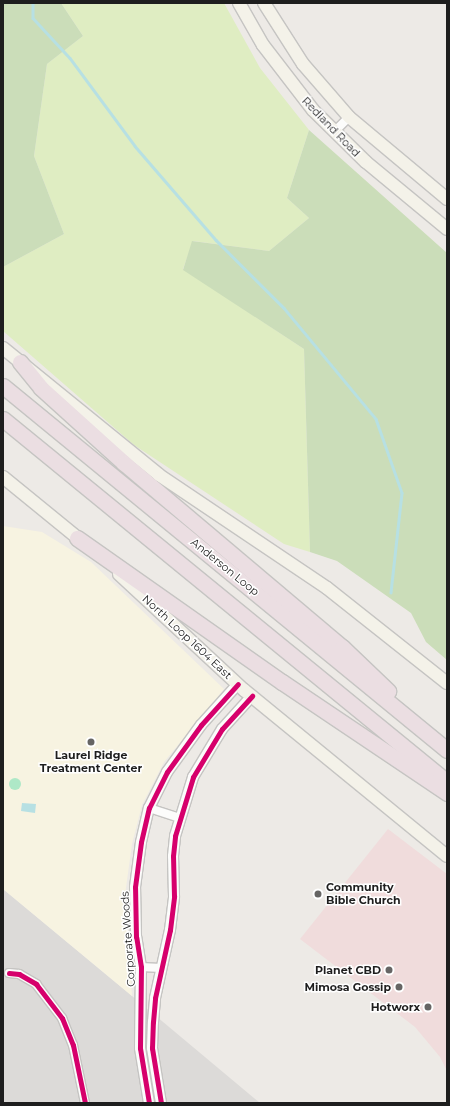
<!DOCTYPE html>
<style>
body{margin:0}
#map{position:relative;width:450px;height:1106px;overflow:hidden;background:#edeae6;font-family:Montserrat,sans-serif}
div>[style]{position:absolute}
.residential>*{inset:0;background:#dcdad8}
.commercial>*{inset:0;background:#f0dcdc}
.education>*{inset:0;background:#f7f3e1}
.grass>*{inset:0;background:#dfedc2}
.forest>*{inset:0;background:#cbddb9}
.pitch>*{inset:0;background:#aee8c7}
.round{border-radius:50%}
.water>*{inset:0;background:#b7e0e3}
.stream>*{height:2.5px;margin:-1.25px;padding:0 1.25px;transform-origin:1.25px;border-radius:1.25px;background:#b7e0e3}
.roads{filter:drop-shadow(1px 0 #c5c4c2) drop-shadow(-1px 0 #c5c4c2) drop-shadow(0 1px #c5c4c2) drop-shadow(0 -1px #c5c4c2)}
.minor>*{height:8px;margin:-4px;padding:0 4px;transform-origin:4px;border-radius:4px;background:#fcfcfb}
.tertiary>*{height:10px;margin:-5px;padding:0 5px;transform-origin:5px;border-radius:5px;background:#fcfcfb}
.secondary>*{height:12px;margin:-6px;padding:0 6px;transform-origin:6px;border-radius:6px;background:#f4f2e9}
.motorway>*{height:15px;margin:-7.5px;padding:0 7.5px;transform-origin:7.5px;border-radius:7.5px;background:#ebdee2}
.cycleway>*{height:5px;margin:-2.5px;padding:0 2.5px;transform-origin:2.5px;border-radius:2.5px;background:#d6006c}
.dots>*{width:11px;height:11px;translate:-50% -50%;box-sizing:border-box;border:2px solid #fff;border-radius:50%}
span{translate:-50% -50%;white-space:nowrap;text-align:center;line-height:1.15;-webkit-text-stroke:3px #fff;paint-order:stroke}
.street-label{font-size:11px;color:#1e1e1e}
.poi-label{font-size:11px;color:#1e1e1e;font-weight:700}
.left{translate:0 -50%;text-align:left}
.right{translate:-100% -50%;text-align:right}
.frame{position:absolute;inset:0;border:4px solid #1e1e1e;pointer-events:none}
</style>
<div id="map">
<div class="residential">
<div style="clip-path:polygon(3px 889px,132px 996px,260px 1103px,3px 1103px)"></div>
</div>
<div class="commercial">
<div style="clip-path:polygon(388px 829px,447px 874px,447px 1071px,440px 1057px,415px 1027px,300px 939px)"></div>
</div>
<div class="education">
<div style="clip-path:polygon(3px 526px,42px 532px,91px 562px,224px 689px,164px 762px,142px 805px,132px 844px,125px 895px,132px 996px,3px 889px)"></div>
</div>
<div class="grass">
<div style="clip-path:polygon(61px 3px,224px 3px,260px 68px,309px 130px,287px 198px,309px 218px,269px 251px,193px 241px,183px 269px,304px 349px,310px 552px,284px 544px,134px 445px,3px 331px,3px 267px,64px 234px,34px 156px,47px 64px,83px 36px)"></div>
</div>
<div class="forest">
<div style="clip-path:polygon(3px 3px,61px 3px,83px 36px,47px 64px,34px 156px,64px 234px,3px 267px)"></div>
<div style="clip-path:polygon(309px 130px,447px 253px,447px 660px,426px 642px,411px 613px,337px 561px,310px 552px,304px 349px,183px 270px,192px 241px,269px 251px,309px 218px,287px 198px)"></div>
</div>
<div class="pitch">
<div class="round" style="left:9px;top:778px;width:12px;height:12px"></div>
</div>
<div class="water">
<div style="clip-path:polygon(22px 803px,36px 804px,35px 813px,21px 811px)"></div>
</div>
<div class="stream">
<div style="left:33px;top:3px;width:15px;rotate:90deg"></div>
<div style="left:33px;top:18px;width:54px;rotate:47.2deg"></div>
<div style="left:70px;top:58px;width:109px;rotate:53.5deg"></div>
<div style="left:135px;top:146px;width:124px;rotate:49.2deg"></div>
<div style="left:216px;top:240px;width:96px;rotate:45deg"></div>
<div style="left:284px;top:308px;width:144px;rotate:50.3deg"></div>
<div style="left:376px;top:419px;width:78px;rotate:70.6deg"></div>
<div style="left:402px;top:493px;width:100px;rotate:96.3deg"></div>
</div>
<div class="roads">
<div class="minor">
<div style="left:334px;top:132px;width:21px;rotate:-45deg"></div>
<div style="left:149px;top:808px;width:32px;rotate:18deg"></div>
<div style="left:141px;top:967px;width:20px;rotate:3deg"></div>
<div style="left:9px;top:973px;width:10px;rotate:6deg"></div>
<div style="left:19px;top:974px;width:20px;rotate:30deg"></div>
<div style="left:36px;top:984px;width:43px;rotate:52.6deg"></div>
<div style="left:62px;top:1018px;width:29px;rotate:68deg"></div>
<div style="left:73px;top:1045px;width:59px;rotate:78.3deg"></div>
</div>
<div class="tertiary">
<div style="left:149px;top:1103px;width:56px;rotate:-99.3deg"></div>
<div style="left:140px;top:1048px;width:81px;rotate:-89.3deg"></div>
<div style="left:141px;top:967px;width:30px;rotate:-99deg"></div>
<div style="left:136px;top:937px;width:50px;rotate:-91.1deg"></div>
<div style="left:135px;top:887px;width:45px;rotate:-82.4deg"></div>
<div style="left:141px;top:842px;width:35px;rotate:-77deg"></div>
<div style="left:149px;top:808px;width:40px;rotate:-63.4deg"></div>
<div style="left:167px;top:772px;width:58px;rotate:-54.1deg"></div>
<div style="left:201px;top:725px;width:55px;rotate:-47.9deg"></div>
<div style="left:161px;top:1103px;width:56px;rotate:-99.3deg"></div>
<div style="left:152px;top:1048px;width:26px;rotate:-88deg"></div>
<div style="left:153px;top:1022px;width:24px;rotate:-85deg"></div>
<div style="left:155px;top:998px;width:70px;rotate:-77.6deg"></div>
<div style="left:170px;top:930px;width:34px;rotate:-83deg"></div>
<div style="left:174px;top:896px;width:40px;rotate:-91.4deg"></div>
<div style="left:173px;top:856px;width:20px;rotate:-84deg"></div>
<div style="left:175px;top:836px;width:62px;rotate:-73deg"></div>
<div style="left:193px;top:777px;width:56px;rotate:-58.9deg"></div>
<div style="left:222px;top:729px;width:45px;rotate:-47.7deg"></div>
</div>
<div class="secondary">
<div style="left:239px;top:3px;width:48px;rotate:60.3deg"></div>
<div style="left:263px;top:45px;width:82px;rotate:52.4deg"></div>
<div style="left:313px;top:110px;width:74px;rotate:44.5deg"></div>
<div style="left:366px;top:162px;width:105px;rotate:39.6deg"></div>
<div style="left:264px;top:3px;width:72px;rotate:57.4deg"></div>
<div style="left:303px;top:64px;width:70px;rotate:49deg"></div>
<div style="left:349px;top:117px;width:128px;rotate:39.9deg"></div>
<div style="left:3px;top:348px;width:201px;rotate:39.1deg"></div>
<div style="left:159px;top:475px;width:202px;rotate:33.9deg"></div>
<div style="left:327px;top:588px;width:153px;rotate:38.4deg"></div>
<div style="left:3px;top:477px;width:104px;rotate:39.2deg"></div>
<div style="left:119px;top:574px;width:171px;rotate:42.9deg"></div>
<div style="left:244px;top:690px;width:262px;rotate:39.3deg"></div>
</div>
<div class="motorway">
<div style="left:20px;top:362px;width:33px;rotate:51deg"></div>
<div style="left:41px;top:388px;width:112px;rotate:42.1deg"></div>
<div style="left:124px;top:463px;width:285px;rotate:40.2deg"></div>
<div style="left:342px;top:647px;width:64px;rotate:43.7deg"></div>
<div style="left:3px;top:386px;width:574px;rotate:39.35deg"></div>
<div style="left:3px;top:419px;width:574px;rotate:39.27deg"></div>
<div style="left:77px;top:538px;width:251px;rotate:35.1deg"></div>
<div style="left:282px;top:682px;width:199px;rotate:33.9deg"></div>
</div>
</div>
<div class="cycleway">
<div style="left:9px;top:973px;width:10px;rotate:6deg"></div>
<div style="left:19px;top:974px;width:20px;rotate:30deg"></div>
<div style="left:36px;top:984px;width:43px;rotate:52.6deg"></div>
<div style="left:62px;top:1018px;width:29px;rotate:68deg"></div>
<div style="left:73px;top:1045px;width:59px;rotate:78.3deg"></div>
<div style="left:149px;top:1103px;width:56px;rotate:-99.3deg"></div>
<div style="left:140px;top:1048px;width:81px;rotate:-89.3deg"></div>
<div style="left:141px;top:967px;width:30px;rotate:-99deg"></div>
<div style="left:136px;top:937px;width:50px;rotate:-91.1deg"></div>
<div style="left:135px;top:887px;width:45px;rotate:-82.4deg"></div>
<div style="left:141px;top:842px;width:35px;rotate:-77deg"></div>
<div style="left:149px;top:808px;width:40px;rotate:-63.4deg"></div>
<div style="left:167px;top:772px;width:58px;rotate:-54.1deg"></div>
<div style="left:201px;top:725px;width:55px;rotate:-47.9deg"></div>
<div style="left:161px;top:1103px;width:56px;rotate:-99.3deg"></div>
<div style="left:152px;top:1048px;width:26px;rotate:-88deg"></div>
<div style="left:153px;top:1022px;width:24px;rotate:-85deg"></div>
<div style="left:155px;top:998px;width:70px;rotate:-77.6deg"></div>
<div style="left:170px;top:930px;width:34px;rotate:-83deg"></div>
<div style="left:174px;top:896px;width:40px;rotate:-91.4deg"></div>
<div style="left:173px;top:856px;width:20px;rotate:-84deg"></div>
<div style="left:175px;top:836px;width:62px;rotate:-73deg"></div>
<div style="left:193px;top:777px;width:56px;rotate:-58.9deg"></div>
<div style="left:222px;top:729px;width:45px;rotate:-47.7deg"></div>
</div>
<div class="dots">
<div style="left:91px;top:742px;background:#666564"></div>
<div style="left:318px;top:894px;background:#666564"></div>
<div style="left:389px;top:970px;background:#666564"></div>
<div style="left:399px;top:987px;background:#666564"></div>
<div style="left:428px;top:1007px;background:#666564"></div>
</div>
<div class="street-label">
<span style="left:331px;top:127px;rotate:46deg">Redland Road</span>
<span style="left:225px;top:567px;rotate:39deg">Anderson Loop</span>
<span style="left:187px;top:637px;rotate:43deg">North Loop 1604 East</span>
<span style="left:128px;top:939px;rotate:-94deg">Corporate Woods</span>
</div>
<div class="poi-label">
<span style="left:91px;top:762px">Laurel Ridge<br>Treatment Center</span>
<span class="left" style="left:326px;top:894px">Community<br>Bible Church</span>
<span class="right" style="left:381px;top:970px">Planet CBD</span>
<span class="right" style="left:391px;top:987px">Mimosa Gossip</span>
<span class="right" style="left:420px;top:1007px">Hotworx</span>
</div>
<div class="frame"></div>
</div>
